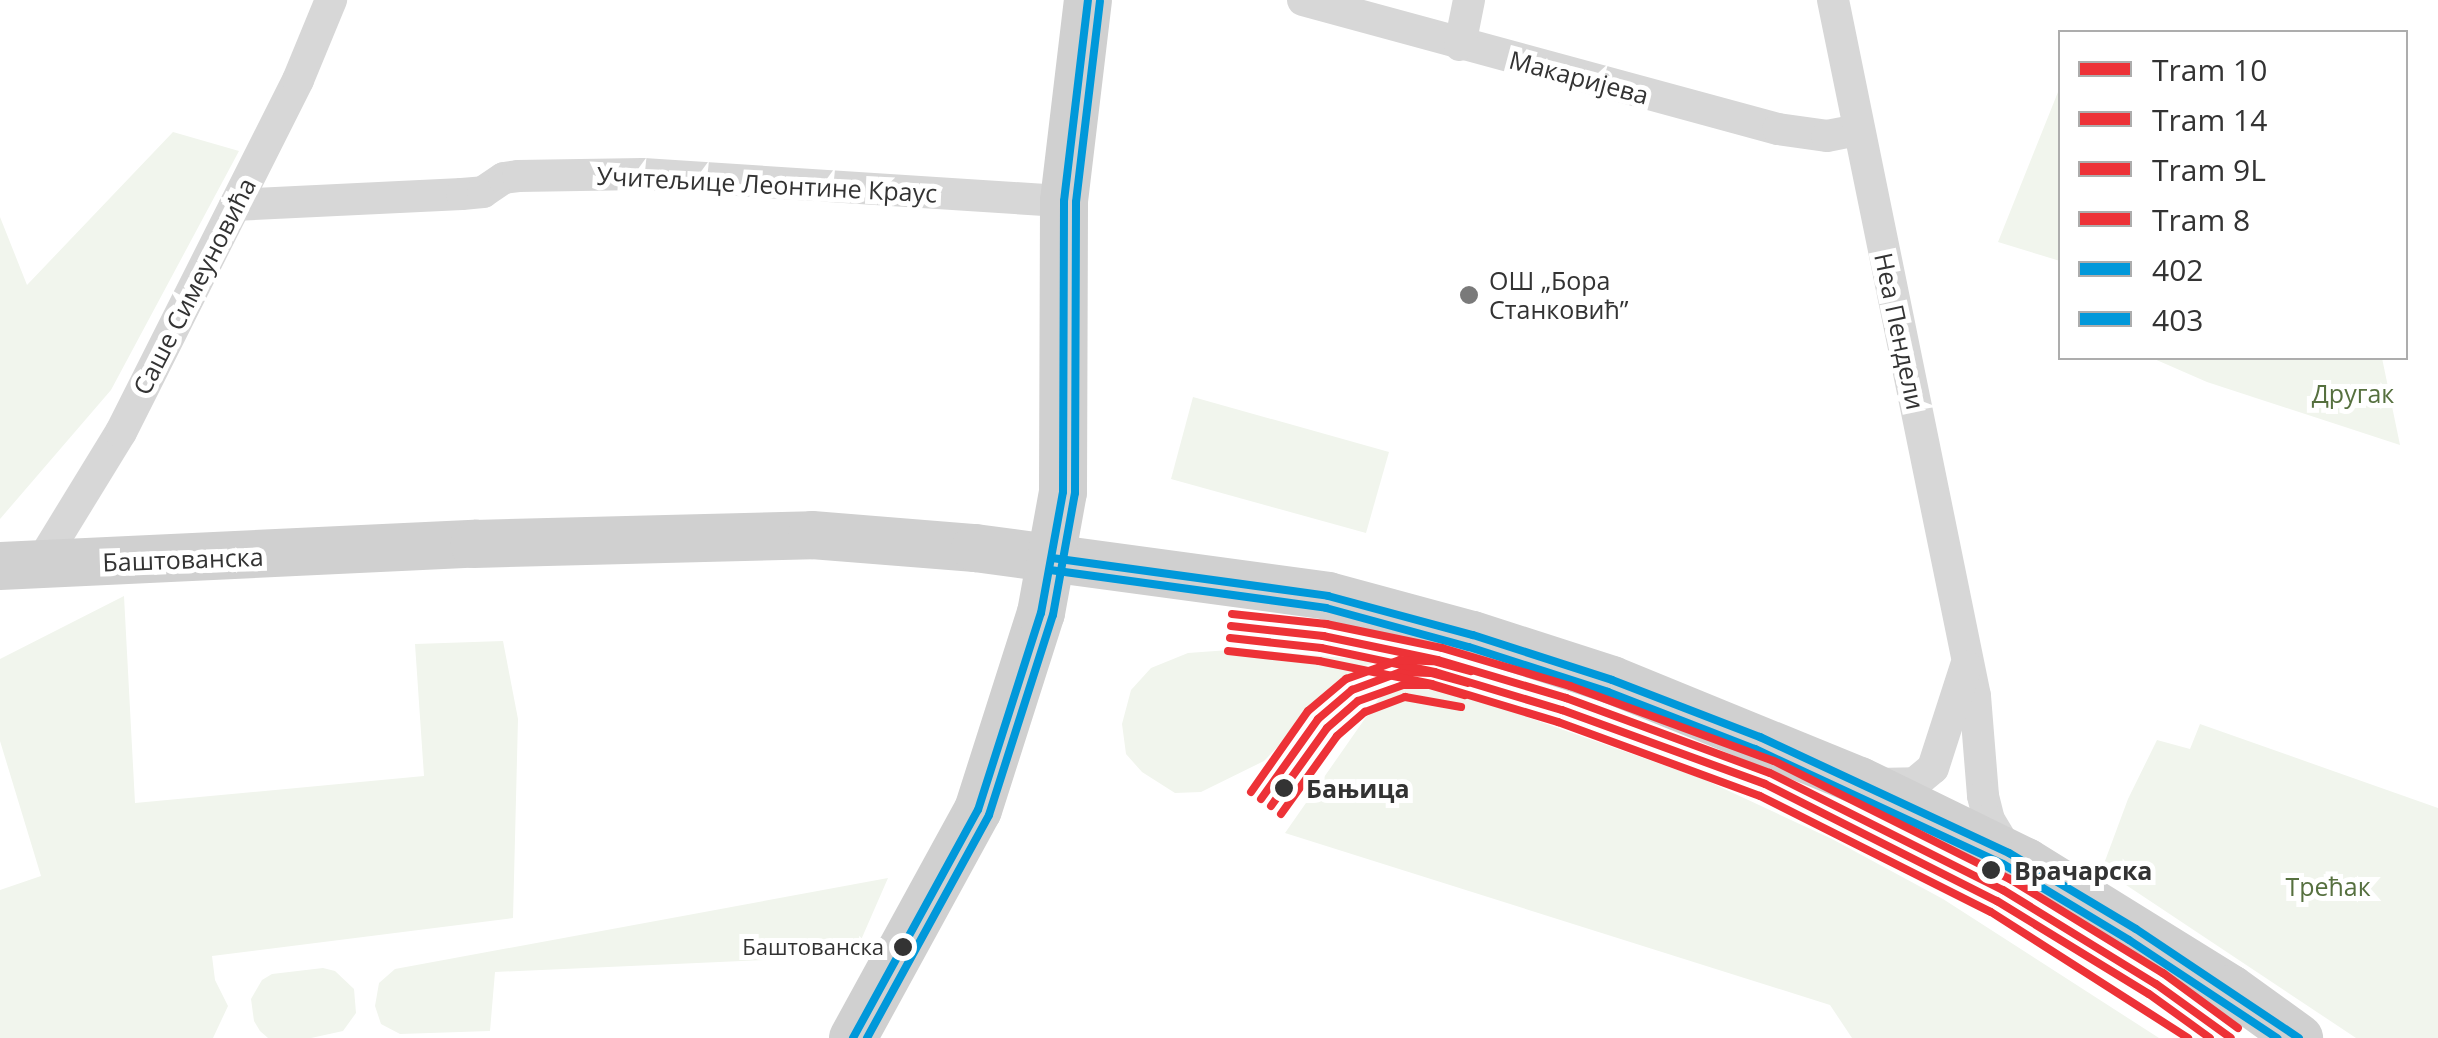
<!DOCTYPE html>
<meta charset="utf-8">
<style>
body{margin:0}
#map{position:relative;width:2438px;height:1038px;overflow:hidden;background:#fff;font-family:"Open Sans",sans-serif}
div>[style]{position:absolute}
.green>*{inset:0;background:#f1f5ed}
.street>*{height:32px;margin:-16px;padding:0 16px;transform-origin:16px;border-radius:16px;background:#d7d7d7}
.secondary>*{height:48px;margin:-24px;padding:0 24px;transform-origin:24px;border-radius:24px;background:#d0d0d0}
.bus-1>*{height:8px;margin:-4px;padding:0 4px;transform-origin:4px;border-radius:4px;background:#0098da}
.bus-2>*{height:8px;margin:-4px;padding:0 4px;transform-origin:4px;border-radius:4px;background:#0098da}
.tram-1>*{height:8px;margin:-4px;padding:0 4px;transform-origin:4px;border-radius:4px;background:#ed3237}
.tram-2>*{height:8px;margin:-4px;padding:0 4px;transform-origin:4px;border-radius:4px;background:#ed3237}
.tram-3>*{height:8px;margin:-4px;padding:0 4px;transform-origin:4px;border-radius:4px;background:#ed3237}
.tram-4>*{height:8px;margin:-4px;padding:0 4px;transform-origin:4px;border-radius:4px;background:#ed3237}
.dots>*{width:28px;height:28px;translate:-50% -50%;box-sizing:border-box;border:5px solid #fff;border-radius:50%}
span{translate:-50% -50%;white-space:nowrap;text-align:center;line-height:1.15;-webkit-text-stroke:10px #fff;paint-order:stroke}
.bus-label{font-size:22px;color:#333}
.right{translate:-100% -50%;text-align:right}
.street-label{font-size:25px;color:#333}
.poi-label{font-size:25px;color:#333}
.left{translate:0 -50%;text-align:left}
.park-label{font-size:25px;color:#56703f}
.stop-label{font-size:25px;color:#333;font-weight:700}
.legend{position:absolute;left:2058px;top:30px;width:350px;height:330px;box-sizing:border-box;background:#fff;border:2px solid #adadad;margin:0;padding:12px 18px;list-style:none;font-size:30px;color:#333}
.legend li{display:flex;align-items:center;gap:20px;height:50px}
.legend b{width:50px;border:2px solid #adadad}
</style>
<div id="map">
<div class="green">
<div style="clip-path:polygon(2060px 87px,2060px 261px,1998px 242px)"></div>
<div style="clip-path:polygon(173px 132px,239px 151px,111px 390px,0 519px,0 217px,27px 285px)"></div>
<div style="clip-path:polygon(2152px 358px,2382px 358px,2400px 445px,2207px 382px)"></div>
<div style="clip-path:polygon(1193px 397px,1389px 452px,1366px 533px,1171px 479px)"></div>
<div style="clip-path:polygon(124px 596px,135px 803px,424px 776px,415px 644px,503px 641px,518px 719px,513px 918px,212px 956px,215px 980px,228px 1006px,213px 1038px,0 1038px,0 890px,41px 876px,0 741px,0 659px)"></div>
<div style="clip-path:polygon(1243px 649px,1378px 661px,1352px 671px,1264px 761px,1201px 792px,1175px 793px,1142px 772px,1126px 754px,1122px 724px,1131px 690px,1151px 668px,1188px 653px)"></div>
<div style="clip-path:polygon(1425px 681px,1703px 779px,1832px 839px,1943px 899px,2159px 1038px,1852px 1038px,1830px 1005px,1285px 833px,1387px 687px)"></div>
<div style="clip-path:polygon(2200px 724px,2438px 808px,2438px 1038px,2356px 1038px,2102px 869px,2128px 799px,2157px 740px,2190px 749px)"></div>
<div style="clip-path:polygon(888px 878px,854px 956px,495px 972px,490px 1031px,400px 1034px,381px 1024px,375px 1006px,379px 983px,395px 969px)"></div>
<div style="clip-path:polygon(323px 968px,335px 971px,354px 989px,356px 1013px,343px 1031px,311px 1038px,268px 1038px,260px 1031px,254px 1021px,251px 999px,262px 980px,272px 974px)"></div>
</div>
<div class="street">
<div style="left:1303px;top:0;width:492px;rotate:15.2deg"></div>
<div style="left:1778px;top:129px;width:49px;rotate:8.1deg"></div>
<div style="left:1827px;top:136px;width:32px;rotate:-11deg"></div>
<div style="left:1833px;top:0;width:710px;rotate:78.47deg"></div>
<div style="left:1975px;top:696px;width:100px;rotate:85.4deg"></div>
<div style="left:1983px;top:796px;width:25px;rotate:76deg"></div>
<div style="left:1989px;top:820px;width:39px;rotate:59deg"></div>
<div style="left:1460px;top:45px;width:46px;rotate:-78.7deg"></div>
<div style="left:235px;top:205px;width:227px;rotate:-2.8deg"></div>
<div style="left:462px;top:194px;width:21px;rotate:-5deg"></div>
<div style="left:483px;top:192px;width:25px;rotate:-34deg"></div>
<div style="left:504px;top:178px;width:14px;rotate:-8deg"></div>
<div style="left:518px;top:176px;width:125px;rotate:-0.9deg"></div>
<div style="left:643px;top:174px;width:422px;rotate:3.7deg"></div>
<div style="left:40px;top:564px;width:155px;rotate:-58.5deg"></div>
<div style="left:121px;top:432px;width:394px;rotate:-63.3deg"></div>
<div style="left:298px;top:80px;width:87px;rotate:-67.6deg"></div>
<div style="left:1876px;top:784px;width:39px;rotate:-1deg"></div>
<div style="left:1915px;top:783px;width:23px;rotate:-40deg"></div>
<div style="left:1933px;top:768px;width:107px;rotate:-72.1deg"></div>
</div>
<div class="secondary">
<div style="left:0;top:566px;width:475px;rotate:-2.7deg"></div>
<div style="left:474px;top:544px;width:338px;rotate:-1.5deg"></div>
<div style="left:812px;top:535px;width:164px;rotate:4.6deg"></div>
<div style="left:975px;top:548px;width:356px;rotate:7.7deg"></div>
<div style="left:1328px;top:596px;width:150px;rotate:15.1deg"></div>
<div style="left:1473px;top:635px;width:146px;rotate:17.9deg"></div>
<div style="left:1612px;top:680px;width:268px;rotate:22.2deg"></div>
<div style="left:1860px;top:781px;width:185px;rotate:26deg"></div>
<div style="left:2026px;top:862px;width:241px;rotate:31.8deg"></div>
<div style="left:2231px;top:989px;width:84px;rotate:35.8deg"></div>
<div style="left:853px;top:1038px;width:260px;rotate:-61.3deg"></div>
<div style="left:978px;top:810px;width:207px;rotate:-72.3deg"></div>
<div style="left:1041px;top:613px;width:123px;rotate:-79.7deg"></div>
<div style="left:1063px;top:492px;width:291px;rotate:-89.8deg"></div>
<div style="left:1064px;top:201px;width:202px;rotate:-83.2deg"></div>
</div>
<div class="bus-1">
<div style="left:1052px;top:558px;width:279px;rotate:7.8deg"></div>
<div style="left:1328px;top:596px;width:150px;rotate:15.1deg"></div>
<div style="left:1473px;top:635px;width:146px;rotate:17.9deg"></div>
<div style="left:1612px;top:680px;width:159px;rotate:21.1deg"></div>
<div style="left:1760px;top:737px;width:275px;rotate:25deg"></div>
<div style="left:2009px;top:853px;width:148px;rotate:30.9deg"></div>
<div style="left:2136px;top:929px;width:196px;rotate:33.8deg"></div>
<div style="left:853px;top:1038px;width:260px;rotate:-61.3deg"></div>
<div style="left:978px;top:810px;width:207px;rotate:-72.3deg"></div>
<div style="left:1041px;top:613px;width:123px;rotate:-79.7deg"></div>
<div style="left:1063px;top:492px;width:291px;rotate:-89.8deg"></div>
<div style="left:1064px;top:201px;width:202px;rotate:-83.2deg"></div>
</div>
<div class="bus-2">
<div style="left:1050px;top:570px;width:279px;rotate:7.8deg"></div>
<div style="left:1326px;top:608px;width:148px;rotate:15.3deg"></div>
<div style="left:1469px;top:647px;width:146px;rotate:17.9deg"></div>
<div style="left:1608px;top:692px;width:158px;rotate:21.2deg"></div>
<div style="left:1755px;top:749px;width:273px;rotate:24.9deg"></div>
<div style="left:2003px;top:864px;width:147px;rotate:31.1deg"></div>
<div style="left:2129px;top:940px;width:178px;rotate:33.5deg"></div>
<div style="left:867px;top:1038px;width:254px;rotate:-61.3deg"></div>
<div style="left:989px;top:815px;width:210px;rotate:-72.3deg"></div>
<div style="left:1053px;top:615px;width:124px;rotate:-79.8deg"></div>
<div style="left:1075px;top:493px;width:291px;rotate:-89.8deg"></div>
<div style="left:1076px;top:202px;width:202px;rotate:-83.2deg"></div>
</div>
<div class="tram-1">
<div style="left:1231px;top:626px;width:93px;rotate:6.2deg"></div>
<div style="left:1323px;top:636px;width:117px;rotate:11.8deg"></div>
<div style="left:1438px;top:660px;width:134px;rotate:16.5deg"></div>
<div style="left:1566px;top:698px;width:217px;rotate:20.2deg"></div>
<div style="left:1770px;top:773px;width:261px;rotate:26.7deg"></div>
<div style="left:2003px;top:890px;width:180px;rotate:31.6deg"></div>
<div style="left:2156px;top:984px;width:92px;rotate:35.8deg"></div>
<div style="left:1261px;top:799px;width:98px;rotate:-54.5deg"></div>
<div style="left:1318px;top:719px;width:45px;rotate:-40.5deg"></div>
<div style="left:1352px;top:690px;width:52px;rotate:-20.2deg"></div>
<div style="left:1401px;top:672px;width:30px;rotate:2deg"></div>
<div style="left:1431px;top:673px;width:38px;rotate:15deg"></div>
</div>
<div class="tram-2">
<div style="left:1230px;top:638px;width:92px;rotate:6.3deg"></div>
<div style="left:1321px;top:648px;width:116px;rotate:11.9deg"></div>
<div style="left:1435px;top:672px;width:133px;rotate:16.7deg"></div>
<div style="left:1562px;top:710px;width:216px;rotate:20deg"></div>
<div style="left:1765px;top:784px;width:260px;rotate:26.8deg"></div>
<div style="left:1997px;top:901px;width:178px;rotate:31.5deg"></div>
<div style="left:2149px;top:994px;width:75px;rotate:35.8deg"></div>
<div style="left:1271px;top:806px;width:96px;rotate:-54.3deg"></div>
<div style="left:1327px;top:728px;width:41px;rotate:-41.1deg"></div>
<div style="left:1358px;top:701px;width:48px;rotate:-19.6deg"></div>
<div style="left:1403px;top:685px;width:26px"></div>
<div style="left:1429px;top:685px;width:37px;rotate:16deg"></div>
</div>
<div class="tram-3">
<div style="left:1232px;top:614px;width:95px;rotate:6.1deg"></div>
<div style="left:1326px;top:624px;width:118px;rotate:11.7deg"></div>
<div style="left:1442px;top:648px;width:134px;rotate:16.5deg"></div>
<div style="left:1570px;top:686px;width:217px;rotate:20.2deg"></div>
<div style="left:1774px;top:761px;width:264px;rotate:26.6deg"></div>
<div style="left:2010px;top:879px;width:180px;rotate:31.6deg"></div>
<div style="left:2163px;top:973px;width:93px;rotate:36.3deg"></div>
<div style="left:1251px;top:792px;width:99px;rotate:-54.9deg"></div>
<div style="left:1308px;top:711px;width:50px;rotate:-40.1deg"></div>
<div style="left:1346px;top:679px;width:57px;rotate:-19.4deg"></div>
<div style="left:1400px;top:660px;width:33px;rotate:2deg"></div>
<div style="left:1433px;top:661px;width:39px;rotate:15deg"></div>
</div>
<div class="tram-4">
<div style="left:1228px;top:651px;width:92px;rotate:6.3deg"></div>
<div style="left:1319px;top:661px;width:115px;rotate:11.5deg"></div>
<div style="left:1432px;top:684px;width:132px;rotate:16.8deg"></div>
<div style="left:1558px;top:722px;width:215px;rotate:20.1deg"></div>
<div style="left:1760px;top:796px;width:258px;rotate:26.7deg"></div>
<div style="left:1991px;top:912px;width:234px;rotate:32.6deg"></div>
<div style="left:1281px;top:814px;width:96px;rotate:-54.3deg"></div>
<div style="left:1337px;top:736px;width:37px;rotate:-41deg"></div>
<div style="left:1365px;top:712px;width:43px;rotate:-20.6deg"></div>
<div style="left:1405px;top:697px;width:57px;rotate:10.1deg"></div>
</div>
<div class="dots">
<div style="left:1469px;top:295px;background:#7a7a7a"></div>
<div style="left:1284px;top:788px;background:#333"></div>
<div style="left:1991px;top:870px;background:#333"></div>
<div style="left:903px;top:947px;background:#333"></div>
</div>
<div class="bus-label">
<span class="right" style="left:884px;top:947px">Баштованска</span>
</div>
<div class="street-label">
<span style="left:1579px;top:77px;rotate:15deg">Макаријева</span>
<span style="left:767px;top:184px;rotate:3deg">Учитељице Леонтине Краус</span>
<span style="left:194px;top:286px;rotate:-63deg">Саше Симеуновића</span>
<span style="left:1900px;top:331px;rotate:78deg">Неа Пендели</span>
<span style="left:183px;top:559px;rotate:-2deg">Баштованска</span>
</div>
<div class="poi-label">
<span class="left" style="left:1489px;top:295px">ОШ „Бора<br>Станковић”</span>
</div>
<div class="park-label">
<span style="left:2353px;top:393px">Другак</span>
<span style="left:2328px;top:886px">Трећак</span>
</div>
<div class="stop-label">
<span class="left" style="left:1306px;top:788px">Бањица</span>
<span class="left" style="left:2014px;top:870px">Врачарска</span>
</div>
<ul class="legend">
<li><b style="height:12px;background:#ed3237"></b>Tram 10</li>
<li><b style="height:12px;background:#ed3237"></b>Tram 14</li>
<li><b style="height:12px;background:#ed3237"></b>Tram 9L</li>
<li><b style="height:12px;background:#ed3237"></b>Tram 8</li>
<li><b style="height:12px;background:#0098da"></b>402</li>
<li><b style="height:12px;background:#0098da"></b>403</li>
</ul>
</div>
